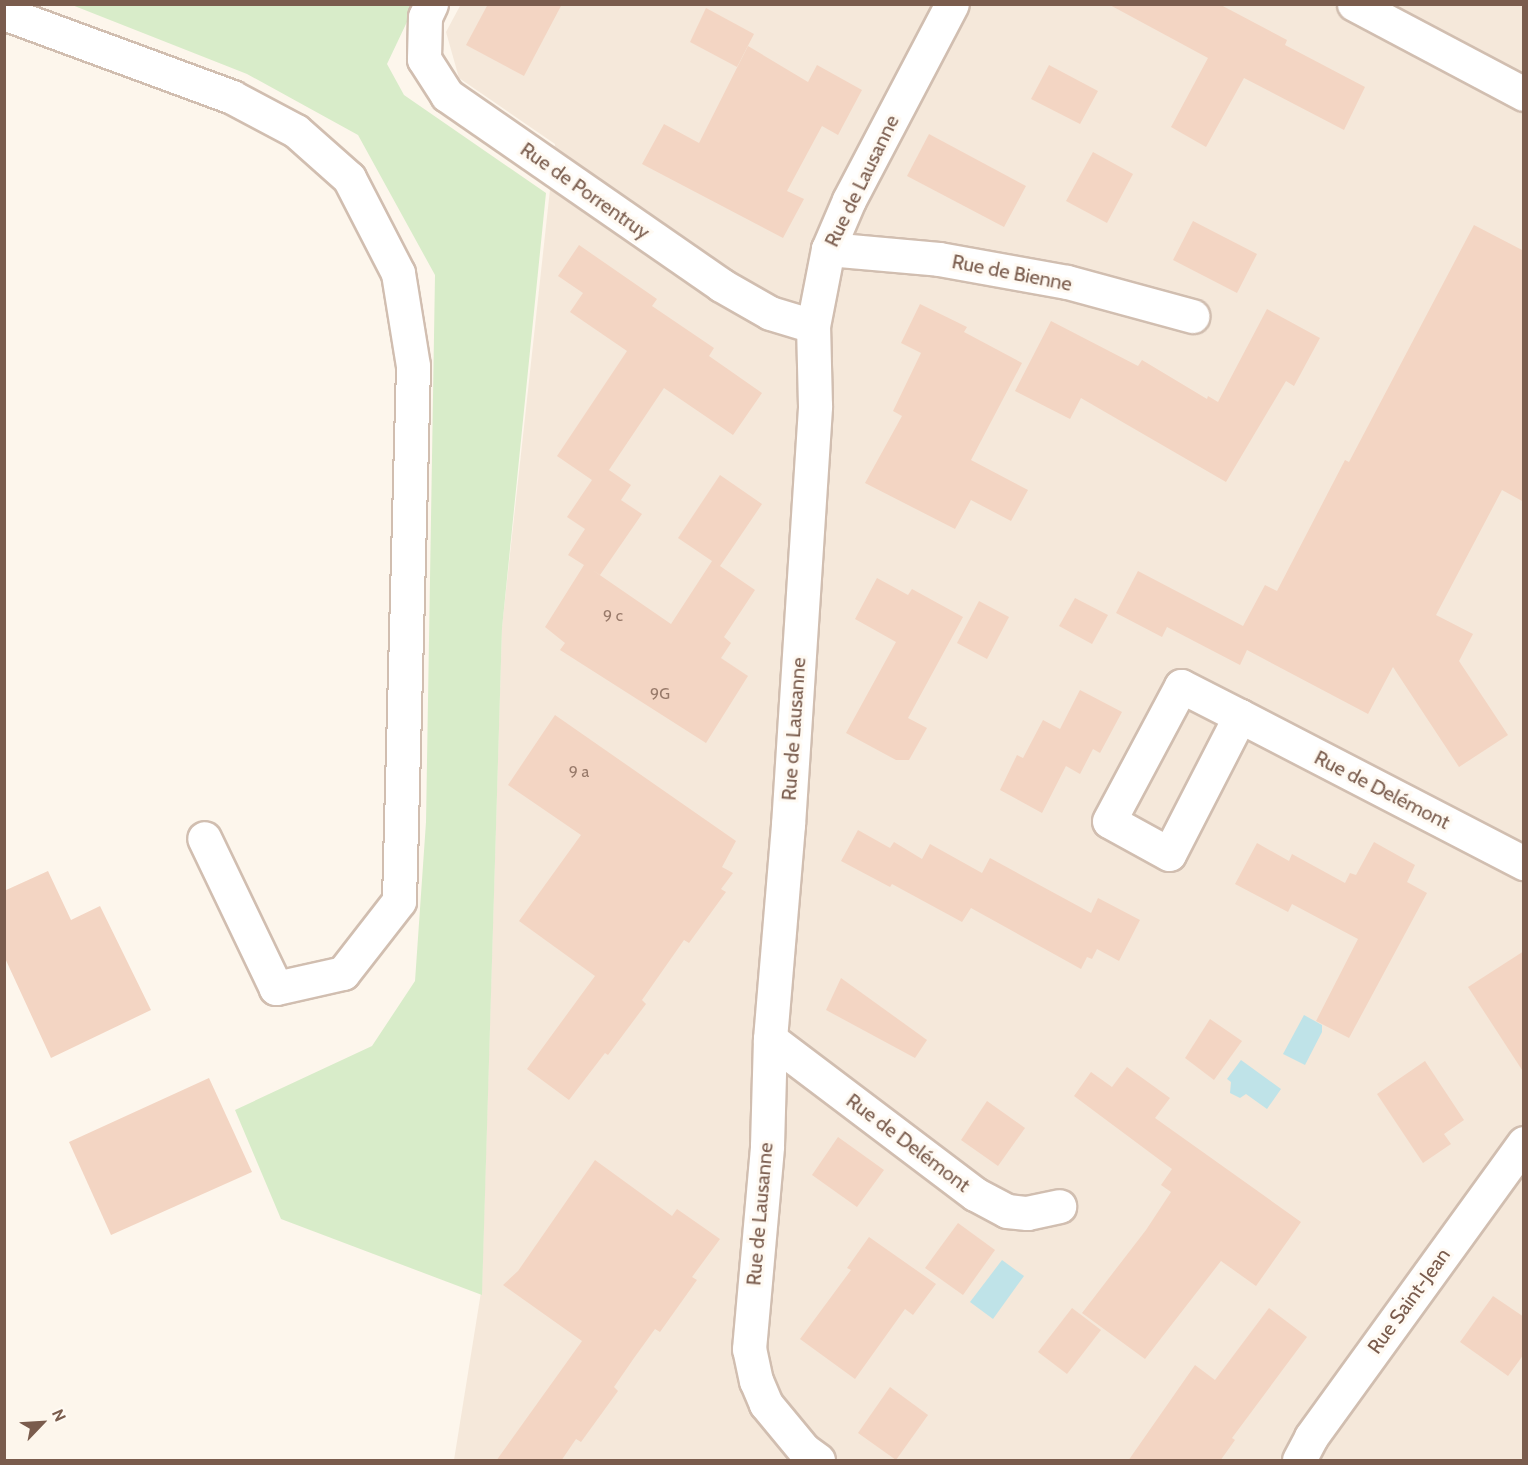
<!DOCTYPE html>
<meta charset="utf-8">
<style>
body{margin:0}
#map{position:relative;width:1528px;height:1465px;overflow:hidden;background:#fdf6ec;font-family:Cabin,sans-serif}
div>[style]{position:absolute}
.residential>*{inset:0;background:#f5e8da}
.green>*{inset:0;background:#d8ecc9}
.water>*{inset:0;background:#bfe3e8}
.building>*{inset:0;background:#f3d5c3}
.roads{filter:drop-shadow(2px 0 #d1beb0) drop-shadow(-2px 0 #d1beb0) drop-shadow(0 2px #d1beb0) drop-shadow(0 -2px #d1beb0)}
.minor>*{height:33px;margin:-16.5px;padding:0 16.5px;transform-origin:16.5px;border-radius:16.5px;background:#fff}
.tertiary>*{height:33px;margin:-16.5px;padding:0 16.5px;transform-origin:16.5px;border-radius:16.5px;background:#fff}
span{translate:-50% -50%;white-space:nowrap;text-align:center;line-height:1.15;-webkit-text-stroke:6px #fffaf3;paint-order:stroke}
.number-label{font-size:16px;color:#987a6a}
.number-label span{-webkit-text-stroke-width:0}
.street-label{font-size:20px;color:#7a5c4d}
.frame{position:absolute;inset:0;border:6px solid #7a5c4d;pointer-events:none}
.north{position:absolute;left:12px;top:1393px;width:60px;height:60px;-webkit-text-stroke:4px #fffaf3;paint-order:stroke;rotate:65deg;font-size:16px;font-weight:700;line-height:24px;text-align:center;color:#7a5c4d}
.north::after{content:'';display:block;margin:auto;width:21px;height:27px;background:#7a5c4d;clip-path:polygon(50% 0,100% 100%,50% 72%,0 100%)}
</style>
<div id="map">
<div class="residential">
<div style="clip-path:polygon(461px 4px,1523px 5px,1523px 1460px,454px 1460px,482px 1286px,502px 627px,555px 144px,459px 78px,446px 32px)"></div>
</div>
<div class="green">
<div style="clip-path:polygon(72px 5px,415px 5px,387px 64px,404px 95px,546px 193px,502px 628px,482px 1295px,281px 1219px,235px 1110px,372px 1046px,415px 981px,426px 822px,435px 275px,358px 135px,247px 74px)"></div>
</div>
<div class="water">
<div style="clip-path:polygon(1304px 1015px,1322px 1025px,1322px 1032px,1305px 1065px,1283px 1054px)"></div>
<div style="clip-path:polygon(1241px 1060px,1281px 1089px,1267px 1109px,1246px 1094px,1240px 1098px,1230px 1093px,1231px 1082px,1227px 1079px)"></div>
<div style="clip-path:polygon(1002px 1260px,1024px 1276px,993px 1319px,970px 1302px)"></div>
</div>
<div class="building">
<div style="clip-path:polygon(488px 4px,562px 4px,524px 76px,466px 45px)"></div>
<div style="clip-path:polygon(1108px 4px,1219px 4px,1287px 40px,1285px 45px,1365px 87px,1344px 130px,1244px 78px,1206px 147px,1171px 127px,1208px 58px)"></div>
<div style="clip-path:polygon(706px 8px,754px 34px,737px 67px,690px 42px)"></div>
<div style="clip-path:polygon(748px 46px,808px 82px,817px 65px,862px 90px,838px 135px,822px 126px,787px 191px,804px 199px,783px 238px,642px 164px,664px 124px,699px 143px)"></div>
<div style="clip-path:polygon(1049px 65px,1098px 91px,1080px 124px,1031px 99px)"></div>
<div style="clip-path:polygon(929px 134px,1026px 186px,1004px 227px,907px 176px)"></div>
<div style="clip-path:polygon(1093px 152px,1133px 174px,1107px 223px,1066px 201px)"></div>
<div style="clip-path:polygon(1193px 221px,1257px 254px,1237px 293px,1173px 260px)"></div>
<div style="clip-path:polygon(1474px 225px,1524px 251px,1524px 502px,1502px 490px,1436px 615px,1473px 634px,1459px 661px,1508px 735px,1459px 767px,1393px 667px,1368px 714px,1247px 650px,1240px 665px,1167px 627px,1162px 637px,1116px 613px,1138px 571px,1243px 626px,1265px 585px,1277px 591px,1345px 460px,1349px 462px)"></div>
<div style="clip-path:polygon(579px 245px,657px 299px,652px 306px,714px 348px,709px 356px,762px 393px,733px 435px,664px 388px,609px 470px,631px 485px,621px 500px,642px 514px,600px 575px,591px 569px,671px 624px,712px 561px,678px 538px,720px 475px,762px 504px,720px 566px,755px 590px,724px 637px,731px 643px,721px 658px,748px 676px,706px 743px,560px 650px,565px 643px,545px 627px,584px 565px,568px 555px,585px 529px,567px 517px,592px 480px,557px 456px,627px 351px,570px 312px,583px 293px,558px 276px)"></div>
<div style="clip-path:polygon(920px 304px,967px 327px,964px 332px,1022px 363px,971px 460px,1028px 490px,1011px 521px,971px 500px,955px 529px,865px 483px,902px 416px,893px 411px,921px 353px,901px 343px)"></div>
<div style="clip-path:polygon(1267px 309px,1320px 338px,1294px 386px,1286px 381px,1226px 482px,1081px 398px,1070px 419px,1015px 391px,1051px 321px,1138px 366px,1142px 360px,1207px 399px,1208px 396px,1218px 402px)"></div>
<div style="clip-path:polygon(877px 578px,908px 595px,912px 589px,963px 617px,908px 718px,927px 728px,909px 760px,896px 760px,846px 733px,896px 642px,855px 619px)"></div>
<div style="clip-path:polygon(1075px 598px,1108px 615px,1092px 644px,1059px 626px)"></div>
<div style="clip-path:polygon(979px 601px,1009px 617px,987px 659px,957px 643px)"></div>
<div style="clip-path:polygon(1080px 690px,1122px 712px,1100px 753px,1093px 749px,1080px 774px,1066px 766px,1042px 813px,1000px 790px,1017px 755px,1023px 758px,1043px 720px,1060px 729px)"></div>
<div style="clip-path:polygon(555px 715px,736px 841px,722px 867px,733px 873px,721px 889px,726px 892px,689px 943px,684px 940px,642px 1000px,646px 1004px,608px 1055px,605px 1053px,569px 1100px,527px 1069px,595px 976px,519px 921px,581px 835px,508px 785px)"></div>
<div style="clip-path:polygon(858px 830px,890px 848px,894px 842px,922px 859px,930px 844px,982px 873px,990px 858px,1091px 913px,1098px 898px,1140px 920px,1119px 961px,1097px 949px,1092px 959px,1087px 957px,1081px 969px,971px 908px,962px 922px,892px 884px,890px 887px,841px 861px)"></div>
<div style="clip-path:polygon(1374px 842px,1415px 865px,1407px 882px,1427px 893px,1349px 1038px,1316px 1021px,1358px 939px,1292px 904px,1288px 912px,1235px 884px,1257px 843px,1289px 861px,1292px 854px,1345px 883px,1350px 873px,1356px 875px)"></div>
<div style="clip-path:polygon(48px 871px,71px 920px,100px 906px,151px 1010px,51px 1058px,4px 956px,4px 891px)"></div>
<div style="clip-path:polygon(1524px 951px,1524px 1073px,1468px 987px)"></div>
<div style="clip-path:polygon(841px 978px,927px 1040px,915px 1058px,826px 1010px)"></div>
<div style="clip-path:polygon(1210px 1019px,1242px 1041px,1214px 1080px,1185px 1058px)"></div>
<div style="clip-path:polygon(1425px 1061px,1464px 1120px,1444px 1134px,1451px 1144px,1423px 1163px,1377px 1094px)"></div>
<div style="clip-path:polygon(1127px 1067px,1170px 1098px,1155px 1118px,1301px 1222px,1256px 1286px,1221px 1261px,1145px 1359px,1082px 1313px,1146px 1230px,1171px 1192px,1161px 1185px,1172px 1169px,1074px 1096px,1091px 1072px,1112px 1087px)"></div>
<div style="clip-path:polygon(209px 1078px,252px 1172px,111px 1235px,69px 1142px)"></div>
<div style="clip-path:polygon(987px 1101px,1025px 1128px,998px 1166px,961px 1140px)"></div>
<div style="clip-path:polygon(838px 1137px,884px 1170px,857px 1207px,812px 1175px)"></div>
<div style="clip-path:polygon(595px 1160px,672px 1216px,677px 1209px,720px 1239px,692px 1277px,697px 1280px,660px 1332px,655px 1329px,634px 1358px,614px 1387px,618px 1391px,581px 1442px,576px 1439px,561px 1461px,496px 1461px,582px 1341px,503px 1285px,518px 1271px)"></div>
<div style="clip-path:polygon(958px 1223px,995px 1250px,963px 1295px,925px 1268px)"></div>
<div style="clip-path:polygon(869px 1237px,936px 1284px,913px 1315px,905px 1309px,855px 1379px,800px 1339px,851px 1270px,847px 1268px)"></div>
<div style="clip-path:polygon(1493px 1296px,1524px 1317px,1524px 1354px,1508px 1376px,1460px 1342px)"></div>
<div style="clip-path:polygon(1072px 1308px,1101px 1330px,1067px 1374px,1038px 1352px)"></div>
<div style="clip-path:polygon(1269px 1308px,1307px 1337px,1232px 1438px,1235px 1440px,1220px 1461px,1128px 1461px,1195px 1365px,1215px 1380px)"></div>
<div style="clip-path:polygon(890px 1387px,928px 1415px,896px 1460px,858px 1433px)"></div>
</div>
<div class="roads">
<div class="minor">
<div style="left:431px;top:4px;width:14px;rotate:115deg"></div>
<div style="left:425px;top:17px;width:42px;rotate:91.4deg"></div>
<div style="left:424px;top:59px;width:43px;rotate:57.4deg"></div>
<div style="left:447px;top:95px;width:333px;rotate:34.7deg"></div>
<div style="left:721px;top:285px;width:56px;rotate:29.7deg"></div>
<div style="left:770px;top:313px;width:45px;rotate:16.8deg"></div>
<div style="left:4px;top:13px;width:243px;rotate:20.2deg"></div>
<div style="left:232px;top:97px;width:72px;rotate:28deg"></div>
<div style="left:296px;top:131px;width:71px;rotate:41.6deg"></div>
<div style="left:349px;top:178px;width:107px;rotate:62.7deg"></div>
<div style="left:398px;top:273px;width:94px;rotate:80.8deg"></div>
<div style="left:413px;top:366px;width:535px;rotate:91.5deg"></div>
<div style="left:399px;top:901px;width:91px;rotate:127.9deg"></div>
<div style="left:343px;top:973px;width:69px;rotate:167.4deg"></div>
<div style="left:276px;top:988px;width:166px;rotate:-115.6deg"></div>
<div style="left:828px;top:249px;width:111px;rotate:5.1deg"></div>
<div style="left:939px;top:259px;width:130px;rotate:10.2deg"></div>
<div style="left:1067px;top:282px;width:130px;rotate:15.2deg"></div>
<div style="left:1240px;top:716px;width:155px;rotate:117.2deg"></div>
<div style="left:1169px;top:854px;width:68px;rotate:-151.2deg"></div>
<div style="left:1109px;top:821px;width:153px;rotate:-61.9deg"></div>
<div style="left:1181px;top:686px;width:66px;rotate:27deg"></div>
<div style="left:1240px;top:716px;width:320px;rotate:27.4deg"></div>
<div style="left:770px;top:1039px;width:257px;rotate:37.1deg"></div>
<div style="left:975px;top:1194px;width:36px;rotate:28deg"></div>
<div style="left:1007px;top:1211px;width:20px;rotate:6deg"></div>
<div style="left:1027px;top:1213px;width:33px;rotate:-12deg"></div>
<div style="left:818px;top:1460px;width:17px;rotate:-144deg"></div>
<div style="left:804px;top:1450px;width:60px;rotate:-129.6deg"></div>
<div style="left:766px;top:1404px;width:25px;rotate:-113deg"></div>
<div style="left:756px;top:1381px;width:33px;rotate:-102deg"></div>
<div style="left:749px;top:1349px;width:204px;rotate:-84.9deg"></div>
<div style="left:767px;top:1146px;width:107px;rotate:-88.4deg"></div>
<div style="left:770px;top:1039px;width:215px;rotate:-85.2deg"></div>
<div style="left:788px;top:825px;width:420px;rotate:-86.3deg"></div>
<div style="left:815px;top:406px;width:80px;rotate:-91.4deg"></div>
<div style="left:813px;top:326px;width:78px;rotate:-79deg"></div>
<div style="left:828px;top:249px;width:53px;rotate:-66.8deg"></div>
<div style="left:849px;top:200px;width:221px;rotate:-62.3deg"></div>
<div style="left:1299px;top:1460px;width:26px;rotate:-62deg"></div>
<div style="left:1311px;top:1437px;width:363px;rotate:-54.1deg"></div>
</div>
<div class="tertiary">
<div style="left:1354px;top:4px;width:192px;rotate:27.9deg"></div>
</div>
</div>
<div class="number-label">
<span style="left:613px;top:616px">9 c</span>
<span style="left:660px;top:694px">9G</span>
<span style="left:579px;top:772px">9 a</span>
</div>
<div class="street-label">
<span style="left:862px;top:181px;rotate:-64deg">Rue de Lausanne</span>
<span style="left:585px;top:191px;rotate:35deg">Rue de Porrentruy</span>
<span style="left:1012px;top:273px;rotate:11deg">Rue de Bienne</span>
<span style="left:794px;top:729px;rotate:-86deg">Rue de Lausanne</span>
<span style="left:1382px;top:790px;rotate:27deg">Rue de Delémont</span>
<span style="left:908px;top:1143px;rotate:37deg">Rue de Delémont</span>
<span style="left:760px;top:1214px;rotate:-85deg">Rue de Lausanne</span>
<span style="left:1409px;top:1301px;rotate:-54deg">Rue Saint-Jean</span>
</div>
<div class="frame"></div>
<div class="north">N</div>
</div>
